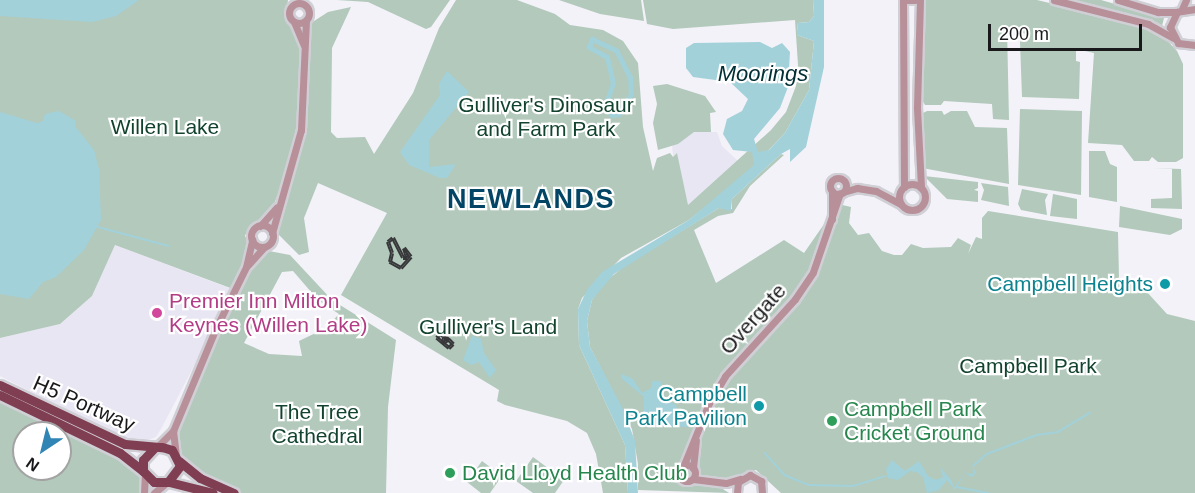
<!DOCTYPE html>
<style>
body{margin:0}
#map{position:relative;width:1195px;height:493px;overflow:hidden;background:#f3f2f8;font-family:Helvetica,sans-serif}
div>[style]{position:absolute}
.built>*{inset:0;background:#e8e6f3}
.green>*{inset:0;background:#b2c9bc}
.water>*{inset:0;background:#a2d1da}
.stream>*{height:1.5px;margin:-0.75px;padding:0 0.75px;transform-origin:0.75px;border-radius:0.75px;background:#a2d1da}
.canal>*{height:5px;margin:-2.5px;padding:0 2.5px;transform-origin:2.5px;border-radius:2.5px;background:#a2d1da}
.roads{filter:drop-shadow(2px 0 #d0cfd5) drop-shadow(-2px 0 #d0cfd5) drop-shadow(0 2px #d0cfd5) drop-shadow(0 -2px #d0cfd5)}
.minor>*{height:7px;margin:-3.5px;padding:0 3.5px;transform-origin:3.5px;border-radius:3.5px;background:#b8909a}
.minor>.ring{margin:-3.5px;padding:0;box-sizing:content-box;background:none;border:7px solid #b8909a;border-radius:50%}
.major>*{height:9px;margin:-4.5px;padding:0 4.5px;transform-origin:4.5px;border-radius:4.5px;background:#803e53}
.rail>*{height:4px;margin-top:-2px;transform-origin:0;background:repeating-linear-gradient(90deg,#fff 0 4.5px,#38383b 0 9px);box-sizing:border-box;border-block:2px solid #38383b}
.rail>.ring{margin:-0.75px;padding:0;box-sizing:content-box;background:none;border:1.5px solid #fff;border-radius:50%}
.dots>*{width:16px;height:16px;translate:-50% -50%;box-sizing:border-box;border:3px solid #fff;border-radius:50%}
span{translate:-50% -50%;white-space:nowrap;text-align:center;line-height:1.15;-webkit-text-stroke:4.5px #fff;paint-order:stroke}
.park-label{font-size:21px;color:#12432e}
.culture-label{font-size:21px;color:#0d838f}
.right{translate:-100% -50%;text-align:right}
.hotel-label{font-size:21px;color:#b23c85}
.left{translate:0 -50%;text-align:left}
.street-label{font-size:21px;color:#19191b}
.leisure-label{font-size:21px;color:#27864d}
.water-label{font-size:22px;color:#012f36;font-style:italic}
.district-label{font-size:27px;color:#024565;font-weight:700;letter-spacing:1.5px}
.north{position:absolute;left:12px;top:421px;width:60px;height:60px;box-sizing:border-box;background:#fff;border:2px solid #a3a3a4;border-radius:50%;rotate:215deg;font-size:16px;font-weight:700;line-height:24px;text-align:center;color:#19191b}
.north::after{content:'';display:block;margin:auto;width:21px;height:27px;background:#3085b5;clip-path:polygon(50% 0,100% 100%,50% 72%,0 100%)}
.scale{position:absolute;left:988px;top:24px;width:154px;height:27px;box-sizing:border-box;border:3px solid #19191b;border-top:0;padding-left:8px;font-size:18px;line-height:21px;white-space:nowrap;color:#19191b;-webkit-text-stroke:4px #fff;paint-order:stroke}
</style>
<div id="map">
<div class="built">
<div style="clip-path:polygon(694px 132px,717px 132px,722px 146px,738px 161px,688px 206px,675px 171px,672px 146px)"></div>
<div style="clip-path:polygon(115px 245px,234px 290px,161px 429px,156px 437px,136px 445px,0 376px,0 338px,60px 324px,92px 296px)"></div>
</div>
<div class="green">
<div style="clip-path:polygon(evenodd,0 0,288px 0,286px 16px,300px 41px,302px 62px,301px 98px,291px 159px,273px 207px,245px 235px,253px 262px,269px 251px,290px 255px,332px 300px,396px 340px,388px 407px,386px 493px,234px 493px,200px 474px,182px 458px,176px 430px,233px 289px,115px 245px,92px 296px,60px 324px,0 338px,0 0,293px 271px,318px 300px,339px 314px,326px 328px,299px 341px,302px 356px,269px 354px,244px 343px,282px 272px,293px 271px)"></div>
<div style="clip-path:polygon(337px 0,450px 0,431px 27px,426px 29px,368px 2px)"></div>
<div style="clip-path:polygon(456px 0,517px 0,555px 14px,570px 25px,603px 30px,623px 41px,638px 63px,643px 127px,653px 171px,657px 158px,670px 153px,673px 157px,677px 153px,688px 205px,771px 130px,786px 112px,796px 86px,798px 65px,795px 20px,673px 29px,647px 24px,643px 0,813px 0,814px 16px,809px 22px,798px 23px,797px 31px,797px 35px,814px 41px,809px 90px,785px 133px,744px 176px,689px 220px,621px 258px,582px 298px,578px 309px,579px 345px,625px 445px,628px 493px,603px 493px,596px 454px,587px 433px,567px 421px,505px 405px,497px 401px,499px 390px,341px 295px,387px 213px,318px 183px,304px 218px,309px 252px,299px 255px,278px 234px,277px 226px,301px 143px,311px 23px,328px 12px,351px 7px,332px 48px,331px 132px,337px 138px,365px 137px,374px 154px,413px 93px,439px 28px)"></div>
<div style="clip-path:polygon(559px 0,641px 0,644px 21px,600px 14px)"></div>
<div style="clip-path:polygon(926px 0,1037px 0,1144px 26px,1162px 35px,1177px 51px,1183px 64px,1183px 158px,1176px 162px,1158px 162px,1152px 157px,1149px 161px,1134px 161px,1122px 145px,1088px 143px,1094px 53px,1076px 49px,1076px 61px,1080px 62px,1079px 99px,1022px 97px,1020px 42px,1026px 34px,1007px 28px,1009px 120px,993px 119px,992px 104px,944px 101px,941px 105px,925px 105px,920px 96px,922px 7px)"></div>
<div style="clip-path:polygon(1067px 0,1101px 0,1164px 18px,1162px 26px)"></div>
<div style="clip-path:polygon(667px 84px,705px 96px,716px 112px,710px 113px,711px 132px,694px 132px,678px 144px,658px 150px,653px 123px,657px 104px,653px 86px)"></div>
<div style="clip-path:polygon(1020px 109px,1082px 111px,1081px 195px,1018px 185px)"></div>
<div style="clip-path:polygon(927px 111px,942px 111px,944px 115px,951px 111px,967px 111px,975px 127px,1007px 128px,1009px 184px,922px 168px,923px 113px)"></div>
<div style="clip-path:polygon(1089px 151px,1105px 151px,1110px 164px,1117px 167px,1117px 202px,1089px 197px)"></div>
<div style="clip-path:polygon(781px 154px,784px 155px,750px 186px,733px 213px,718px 216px,694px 230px,716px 283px,784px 240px,804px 253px,838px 204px,851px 207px,849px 223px,858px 235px,869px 233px,882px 251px,894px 255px,902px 255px,911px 244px,923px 248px,951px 247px,958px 238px,971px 245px,968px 254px,976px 237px,982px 239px,982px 218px,988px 211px,1118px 232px,1119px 279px,1146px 291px,1167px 314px,1195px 321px,1195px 493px,781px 493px,756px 470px,715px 484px,729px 493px,638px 490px,638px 464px,632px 429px,590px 347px,587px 321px,592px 300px,602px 284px,625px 266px,719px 208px,732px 209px,732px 199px)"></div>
<div style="clip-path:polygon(1152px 168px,1181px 169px,1182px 209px,1151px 208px,1151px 199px,1172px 198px,1172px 169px)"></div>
<div style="clip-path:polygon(924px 176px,978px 182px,978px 188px,974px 190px,978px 191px,978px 202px,947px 199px)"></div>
<div style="clip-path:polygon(981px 183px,1008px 187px,1009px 206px,981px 200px,984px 190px)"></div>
<div style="clip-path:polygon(1022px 189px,1048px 194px,1045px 200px,1047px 215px,1021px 210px,1018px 204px)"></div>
<div style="clip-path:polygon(1053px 194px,1077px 199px,1077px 219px,1050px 216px)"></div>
<div style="clip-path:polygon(1120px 206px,1182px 219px,1182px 229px,1170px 235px,1119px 227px)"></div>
<div style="clip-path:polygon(evenodd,0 395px,120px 453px,143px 471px,144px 493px,0 493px,0 395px,24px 433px,60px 433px,60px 469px,24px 469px,24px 433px)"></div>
<div style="clip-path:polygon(533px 457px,564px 480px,555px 493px,533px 493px,516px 481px)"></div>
<div style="clip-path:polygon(482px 461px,502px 476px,490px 493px,481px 493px,467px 482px)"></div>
</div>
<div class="water">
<div style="clip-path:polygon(0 0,139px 0,116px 16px,92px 22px,0 16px)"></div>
<div style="clip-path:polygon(813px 0,824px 0,824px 67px,806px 147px,790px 162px,790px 149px,781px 154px,732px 199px,731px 211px,719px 208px,614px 274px,592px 300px,587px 321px,590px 347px,622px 407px,635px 441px,638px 493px,628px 493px,625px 445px,579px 345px,578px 309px,587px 290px,602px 272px,689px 220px,754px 165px,752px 152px,733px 150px,723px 134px,727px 119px,742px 111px,748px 99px,730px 82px,693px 77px,686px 68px,686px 48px,694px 43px,760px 42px,772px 48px,782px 43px,790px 52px,788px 87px,780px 108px,754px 139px,758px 152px,769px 150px,785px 133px,809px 90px,814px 41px,797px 35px,797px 31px,798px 23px,809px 22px,814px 16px)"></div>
<div style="clip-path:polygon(447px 71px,469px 92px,429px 140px,429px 167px,456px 164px,447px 178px,440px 178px,409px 165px,400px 152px,440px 95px,439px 84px)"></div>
<div style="clip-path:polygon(59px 111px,76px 121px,75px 126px,94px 150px,99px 169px,101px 220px,84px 250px,56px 277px,43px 282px,29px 299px,0 294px,0 112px,37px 123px,43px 121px,45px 114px)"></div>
<div style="clip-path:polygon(472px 336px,481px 339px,484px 353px,496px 370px,490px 378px,479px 362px,471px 365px,463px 360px)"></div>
<div style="clip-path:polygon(622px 374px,633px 379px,642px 393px,651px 388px,652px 381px,661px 381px,665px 399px,676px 405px,681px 417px,690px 418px,687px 427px,653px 426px,643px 416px,644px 397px,621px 378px)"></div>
<div style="clip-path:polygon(892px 460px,905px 471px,919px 461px,928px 476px,936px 480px,943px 477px,940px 467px,952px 481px,954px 488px,965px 473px,974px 474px,973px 468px,973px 466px,976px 473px,972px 477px,965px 473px,955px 490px,947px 480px,939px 490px,927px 493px,923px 477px,917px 472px,910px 471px,898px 480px,888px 478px,886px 469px)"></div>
</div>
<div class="stream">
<div style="left:98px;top:227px;width:73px;rotate:15deg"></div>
<div style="left:765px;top:453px;width:30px;rotate:48deg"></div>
<div style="left:785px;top:475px;width:25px;rotate:23deg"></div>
<div style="left:808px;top:485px;width:45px;rotate:1.3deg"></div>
<div style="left:853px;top:486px;width:34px;rotate:-17deg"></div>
<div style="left:973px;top:466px;width:18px;rotate:-41deg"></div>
<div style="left:987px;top:454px;width:53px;rotate:-20.8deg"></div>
<div style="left:1037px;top:435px;width:21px;rotate:-8deg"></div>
<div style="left:1058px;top:432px;width:37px;rotate:-31deg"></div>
<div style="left:957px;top:487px;width:32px;rotate:11deg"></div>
</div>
<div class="canal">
<div style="left:592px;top:39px;width:26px;rotate:25deg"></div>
<div style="left:616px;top:50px;width:30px;rotate:63deg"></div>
<div style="left:630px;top:77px;width:17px;rotate:87deg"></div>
<div style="left:631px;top:94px;width:23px;rotate:121deg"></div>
<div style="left:619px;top:114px;width:7px;rotate:172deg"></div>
<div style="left:612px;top:115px;width:11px;rotate:-131deg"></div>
<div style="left:605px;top:107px;width:25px;rotate:-72deg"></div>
<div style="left:613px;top:83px;width:27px;rotate:-103deg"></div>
<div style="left:607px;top:57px;width:21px;rotate:-151deg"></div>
<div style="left:589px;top:47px;width:9px;rotate:-69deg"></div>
</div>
<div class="roads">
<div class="minor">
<div style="left:903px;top:0;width:187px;rotate:89.7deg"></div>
<div style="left:907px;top:0;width:8px"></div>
<div style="left:920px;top:0;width:108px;rotate:91.6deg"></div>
<div style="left:917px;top:108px;width:80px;rotate:87.1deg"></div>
<div style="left:1054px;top:0;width:97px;rotate:14.3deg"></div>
<div style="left:1148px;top:24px;width:29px;rotate:29deg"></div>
<div style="left:1118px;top:0;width:42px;rotate:16.7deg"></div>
<div style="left:1158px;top:12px;width:19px"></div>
<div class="ring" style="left:289px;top:3px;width:13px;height:13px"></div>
<div style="left:1182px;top:9px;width:10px;rotate:-66deg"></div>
<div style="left:1195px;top:9px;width:18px;rotate:171deg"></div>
<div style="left:1177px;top:12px;width:17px;rotate:115deg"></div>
<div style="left:1170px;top:27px;width:18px;rotate:63deg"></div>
<div style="left:1178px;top:43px;width:17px;rotate:7deg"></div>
<div style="left:294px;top:22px;width:25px;rotate:67deg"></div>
<div class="ring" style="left:830px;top:178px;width:9px;height:9px"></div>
<div class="ring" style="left:899px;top:184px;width:19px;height:19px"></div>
<div style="left:843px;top:192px;width:15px;rotate:-16deg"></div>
<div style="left:857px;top:188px;width:19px;rotate:9deg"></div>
<div style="left:876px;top:191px;width:27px;rotate:28deg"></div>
<div style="left:832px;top:219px;width:28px;rotate:-90deg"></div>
<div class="ring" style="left:251px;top:225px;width:15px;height:15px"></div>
<div style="left:260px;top:226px;width:25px;rotate:-48deg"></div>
<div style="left:272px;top:233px;width:107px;rotate:-74.3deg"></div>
<div style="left:301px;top:130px;width:109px;rotate:-87.4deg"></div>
<div style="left:248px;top:265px;width:24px;rotate:-48deg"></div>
<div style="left:173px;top:431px;width:23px;rotate:83deg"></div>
<div style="left:157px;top:447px;width:23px;rotate:-45deg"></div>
<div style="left:173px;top:431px;width:109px;rotate:-67.4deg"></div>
<div style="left:215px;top:330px;width:70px;rotate:-63.8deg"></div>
<div style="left:246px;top:267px;width:28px;rotate:-77deg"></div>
<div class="ring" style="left:679px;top:465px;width:9px;height:9px"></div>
<div style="left:683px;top:467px;width:69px;rotate:-67.9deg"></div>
<div style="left:709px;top:403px;width:31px;rotate:-59deg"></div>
<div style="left:725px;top:376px;width:104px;rotate:-47.7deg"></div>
<div style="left:795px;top:299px;width:32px;rotate:-56deg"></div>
<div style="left:813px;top:272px;width:83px;rotate:-71.1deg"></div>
<div style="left:693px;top:468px;width:28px;rotate:-84deg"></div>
<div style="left:693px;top:479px;width:33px;rotate:7deg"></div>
<div style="left:726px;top:483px;width:15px;rotate:-16deg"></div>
<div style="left:144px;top:493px;width:19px;rotate:-87deg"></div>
<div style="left:154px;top:493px;width:16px;rotate:-40deg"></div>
<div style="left:737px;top:493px;width:11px;rotate:-85deg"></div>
<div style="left:738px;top:482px;width:14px;rotate:-30deg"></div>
<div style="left:750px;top:475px;width:13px;rotate:29deg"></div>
<div style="left:761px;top:481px;width:12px;rotate:85deg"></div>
</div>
<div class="major">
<div style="left:0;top:385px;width:138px;rotate:25.3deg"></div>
<div style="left:125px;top:444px;width:37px;rotate:5deg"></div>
<div style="left:162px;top:447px;width:10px;rotate:17deg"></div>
<div style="left:172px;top:450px;width:18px;rotate:63deg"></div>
<div style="left:180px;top:466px;width:20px;rotate:127deg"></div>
<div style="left:168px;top:482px;width:14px;rotate:180deg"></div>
<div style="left:154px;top:482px;width:16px;rotate:-135deg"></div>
<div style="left:143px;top:471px;width:11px;rotate:-90deg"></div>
<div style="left:143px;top:460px;width:16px;rotate:-47deg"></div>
<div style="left:0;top:395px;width:133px;rotate:25.8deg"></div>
<div style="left:120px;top:453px;width:29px;rotate:38deg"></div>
<div style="left:179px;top:461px;width:27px;rotate:39deg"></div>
<div style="left:200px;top:478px;width:37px;rotate:24deg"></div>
<div style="left:169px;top:482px;width:45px;rotate:14deg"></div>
</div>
</div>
<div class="rail">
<div style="left:393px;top:238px;width:22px;rotate:63deg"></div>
<div style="left:403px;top:258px;width:4px"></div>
<div style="left:407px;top:258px;width:10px;rotate:-107deg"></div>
<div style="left:404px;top:248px;width:11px;rotate:52deg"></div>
<div style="left:411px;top:257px;width:15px;rotate:132deg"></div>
<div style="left:401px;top:268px;width:13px;rotate:-151deg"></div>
<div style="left:390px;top:262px;width:9px;rotate:-77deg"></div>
<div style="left:392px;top:253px;width:12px;rotate:-110deg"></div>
<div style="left:388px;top:242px;width:6px;rotate:-39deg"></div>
<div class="ring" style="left:442px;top:320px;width:12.5px;height:12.5px"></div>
<div style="left:449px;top:340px;width:6px;rotate:45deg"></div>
<div style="left:453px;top:344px;width:6px;rotate:135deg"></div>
<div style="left:449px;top:348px;width:16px;rotate:-140deg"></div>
<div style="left:437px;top:338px;width:5px;rotate:-53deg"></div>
<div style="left:440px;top:334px;width:9px;rotate:32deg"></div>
<div style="left:448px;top:339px;width:1px;rotate:90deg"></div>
<div style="left:448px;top:340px;width:6px;rotate:149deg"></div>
<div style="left:443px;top:343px;width:5px;rotate:-79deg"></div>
<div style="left:444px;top:338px;width:2px"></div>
<div style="left:446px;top:338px;width:4px;rotate:34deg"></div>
</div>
<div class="dots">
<div style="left:1165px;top:284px;background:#0f9aa8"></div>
<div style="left:157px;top:313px;background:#d1479c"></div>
<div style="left:759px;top:406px;background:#0f9aa8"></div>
<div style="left:832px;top:421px;background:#2e9e5b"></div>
<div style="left:450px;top:473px;background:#2e9e5b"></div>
</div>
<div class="park-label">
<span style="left:546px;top:117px">Gulliver's Dinosaur<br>and Farm Park</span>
<span style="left:165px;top:127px">Willen Lake</span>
<span style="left:488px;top:327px">Gulliver's Land</span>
<span style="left:1028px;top:366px">Campbell Park</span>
<span style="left:317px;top:424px">The Tree<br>Cathedral</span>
</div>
<div class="culture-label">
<span class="right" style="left:1153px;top:284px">Campbell Heights</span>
<span class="right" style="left:747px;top:406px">Campbell<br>Park Pavilion</span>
</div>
<div class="hotel-label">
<span class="left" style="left:169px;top:313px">Premier Inn Milton<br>Keynes (Willen Lake)</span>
</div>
<div class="street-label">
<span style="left:753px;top:319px;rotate:-48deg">Overgate</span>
<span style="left:84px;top:404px;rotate:24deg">H5 Portway</span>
</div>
<div class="leisure-label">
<span class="left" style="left:844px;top:421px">Campbell Park<br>Cricket Ground</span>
<span class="left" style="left:462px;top:473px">David Lloyd Health Club</span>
</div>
<div class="water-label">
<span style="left:763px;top:74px">Moorings</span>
</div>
<div class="district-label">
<span style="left:531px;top:200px">NEWLANDS</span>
</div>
<div class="north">N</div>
<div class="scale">200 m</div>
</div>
